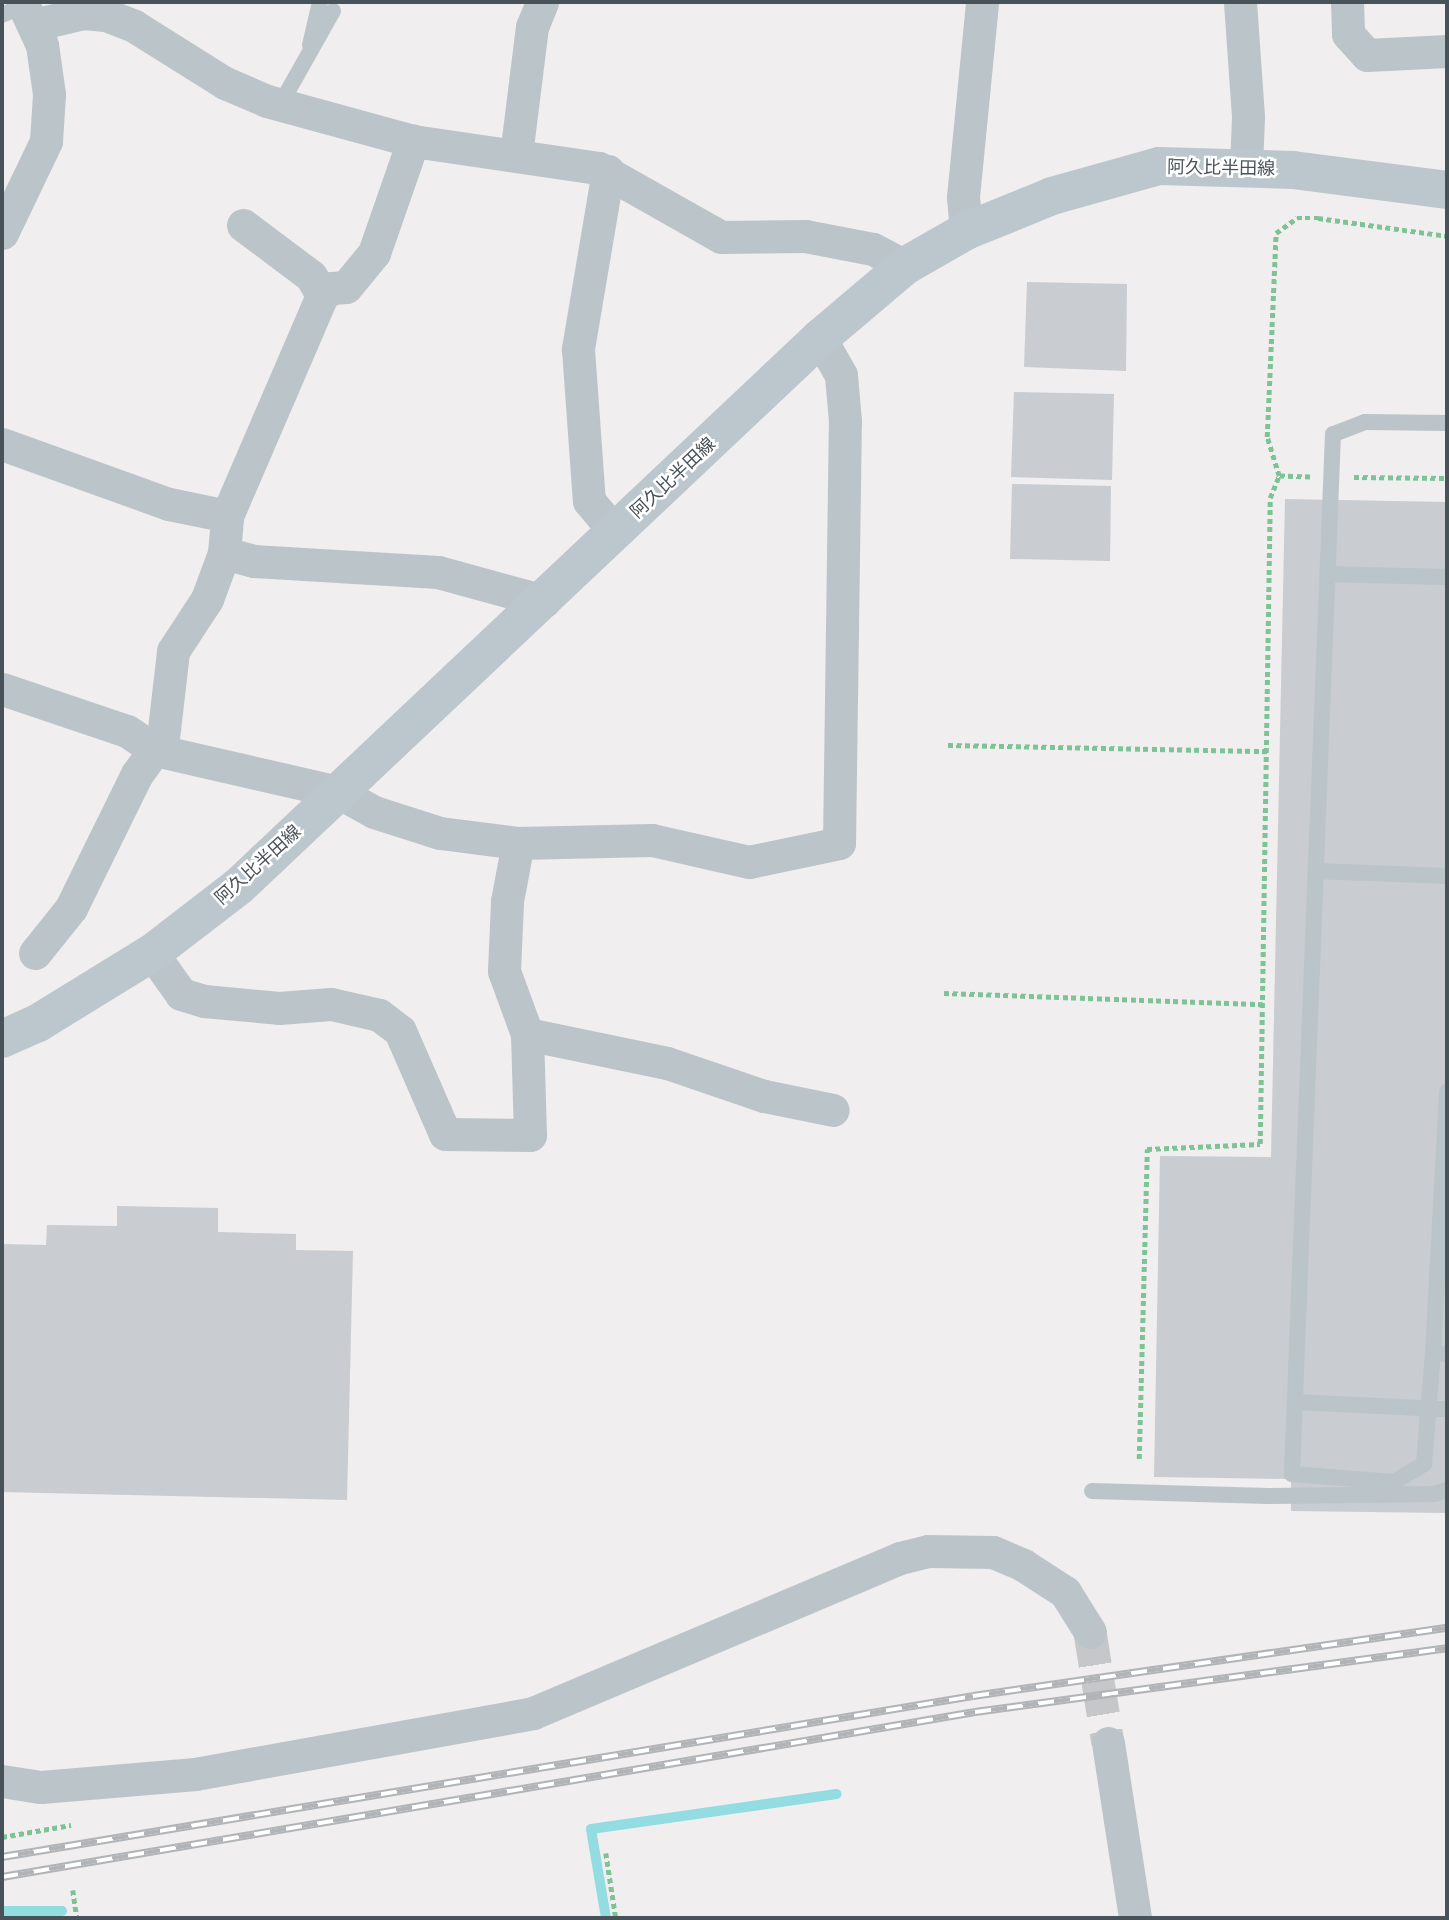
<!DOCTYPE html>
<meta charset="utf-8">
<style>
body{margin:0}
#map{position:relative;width:1449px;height:1920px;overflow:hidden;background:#f0eeee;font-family:"Nunito Sans","Noto Sans JP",sans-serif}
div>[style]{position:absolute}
.stream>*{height:10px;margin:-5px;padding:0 5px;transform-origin:5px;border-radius:5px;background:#93dce1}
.building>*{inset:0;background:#c9ccd0}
.minor-tunnel>*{height:33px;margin-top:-16.5px;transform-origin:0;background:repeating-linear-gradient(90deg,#c6c7c9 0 33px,transparent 0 50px)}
.path>*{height:4.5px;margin-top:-2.25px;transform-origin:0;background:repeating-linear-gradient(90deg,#7dc396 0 5px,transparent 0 8.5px)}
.service>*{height:16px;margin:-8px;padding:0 8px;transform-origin:8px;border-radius:8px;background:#bbc4c9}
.minor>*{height:33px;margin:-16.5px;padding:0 16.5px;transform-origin:16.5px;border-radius:16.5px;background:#bbc4c9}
.secondary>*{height:38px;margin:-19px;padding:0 19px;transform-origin:19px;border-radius:19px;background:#bcc7cd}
.rail>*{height:8px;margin-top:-4px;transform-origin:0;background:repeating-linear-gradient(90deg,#fff 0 16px,#b1b4b7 0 32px);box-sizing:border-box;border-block:2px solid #b1b4b7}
.service-bridge>*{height:16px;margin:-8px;padding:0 8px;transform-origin:8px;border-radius:8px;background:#bbc4c9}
span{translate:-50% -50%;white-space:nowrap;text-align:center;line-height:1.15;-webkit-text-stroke:5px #fff;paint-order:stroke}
.street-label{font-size:18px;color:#485359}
.frame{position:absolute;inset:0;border:4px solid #485359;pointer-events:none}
</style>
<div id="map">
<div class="stream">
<div style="left:2px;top:1911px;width:60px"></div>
<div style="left:606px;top:1918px;width:90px;rotate:-99.6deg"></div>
<div style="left:591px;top:1829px;width:248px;rotate:-8.1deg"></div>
</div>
<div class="building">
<div style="clip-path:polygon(1027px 282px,1127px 284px,1126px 371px,1024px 367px)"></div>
<div style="clip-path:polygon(1014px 392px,1114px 394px,1112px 480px,1011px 477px)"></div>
<div style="clip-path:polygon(1012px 484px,1111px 486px,1110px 561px,1010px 559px)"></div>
<div style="clip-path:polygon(1285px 499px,1447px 502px,1447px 1513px,1291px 1511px,1291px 1479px,1154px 1477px,1160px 1156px,1271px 1157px)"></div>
<div style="clip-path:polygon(117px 1206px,218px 1208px,218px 1232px,296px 1234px,296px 1250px,353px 1251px,347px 1500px,2px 1492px,2px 1244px,46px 1245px,47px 1225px,117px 1226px)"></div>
</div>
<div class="minor-tunnel">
<div style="left:1090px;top:1632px;width:112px;rotate:80.8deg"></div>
</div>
<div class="path">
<div style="left:1310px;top:477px;width:31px;rotate:-178deg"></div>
<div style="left:1279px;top:476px;width:41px;rotate:-107.1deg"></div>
<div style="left:1267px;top:437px;width:204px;rotate:-87.5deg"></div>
<div style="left:1276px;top:233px;width:26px;rotate:-36deg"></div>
<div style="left:1297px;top:218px;width:21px"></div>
<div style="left:1318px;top:218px;width:130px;rotate:7.9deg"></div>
<div style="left:1354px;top:477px;width:93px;rotate:0.6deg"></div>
<div style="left:948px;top:745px;width:321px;rotate:1.1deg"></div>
<div style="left:944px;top:993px;width:319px;rotate:2deg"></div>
<div style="left:1139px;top:1459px;width:310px;rotate:-88.5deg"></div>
<div style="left:1147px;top:1149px;width:113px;rotate:-2.5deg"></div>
<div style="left:1260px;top:1144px;width:646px;rotate:-89.11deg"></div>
<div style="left:1270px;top:498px;width:24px;rotate:-68deg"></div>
<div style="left:2px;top:1837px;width:70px;rotate:-9.9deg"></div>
<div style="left:606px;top:1853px;width:66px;rotate:81.3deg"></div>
<div style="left:73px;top:1890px;width:28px;rotate:82deg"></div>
</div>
<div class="service">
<div style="left:2px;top:15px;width:24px;rotate:-24deg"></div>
<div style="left:310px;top:45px;width:44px;rotate:-76.9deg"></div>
<div style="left:280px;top:105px;width:108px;rotate:-60.6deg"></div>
<div style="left:1447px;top:423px;width:82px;rotate:-179.3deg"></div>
<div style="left:1365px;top:422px;width:34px;rotate:159deg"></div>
<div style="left:1333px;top:434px;width:1041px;rotate:92.26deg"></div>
<div style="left:1292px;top:1474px;width:102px;rotate:4.5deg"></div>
<div style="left:1394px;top:1482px;width:35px;rotate:-31deg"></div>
<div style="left:1424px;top:1464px;width:111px;rotate:-85.4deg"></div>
<div style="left:1433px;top:1353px;width:14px;rotate:4deg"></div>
<div style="left:1328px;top:574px;width:119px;rotate:1.4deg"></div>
<div style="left:1316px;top:871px;width:131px;rotate:2.2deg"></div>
<div style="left:1433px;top:1353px;width:262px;rotate:-86.9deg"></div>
<div style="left:1295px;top:1402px;width:107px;rotate:2.7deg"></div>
<div style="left:1433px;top:1409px;width:14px"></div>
<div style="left:1092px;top:1491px;width:176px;rotate:1.6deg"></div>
<div style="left:1268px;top:1496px;width:166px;rotate:-0.7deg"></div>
<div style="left:1434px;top:1494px;width:14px;rotate:-17deg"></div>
</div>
<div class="minor">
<div style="left:1240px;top:2px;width:115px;rotate:86deg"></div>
<div style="left:1248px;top:117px;width:50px;rotate:92.3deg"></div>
<div style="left:1347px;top:2px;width:32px;rotate:88deg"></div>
<div style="left:1348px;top:34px;width:28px;rotate:48deg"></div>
<div style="left:1367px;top:55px;width:80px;rotate:-2.9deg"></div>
<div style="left:33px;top:25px;width:51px;rotate:-13.5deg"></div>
<div style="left:83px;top:13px;width:23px;rotate:5deg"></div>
<div style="left:106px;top:15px;width:30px;rotate:21deg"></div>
<div style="left:134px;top:26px;width:107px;rotate:32.1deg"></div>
<div style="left:225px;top:83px;width:46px;rotate:23.2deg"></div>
<div style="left:267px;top:101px;width:151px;rotate:15.3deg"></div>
<div style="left:413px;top:141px;width:188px;rotate:8.3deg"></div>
<div style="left:599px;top:168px;width:140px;rotate:29.5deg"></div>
<div style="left:721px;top:237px;width:84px;rotate:-0.7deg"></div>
<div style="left:805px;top:236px;width:69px;rotate:10.8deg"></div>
<div style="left:873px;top:249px;width:36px;rotate:28deg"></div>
<div style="left:516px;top:155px;width:129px;rotate:-82.9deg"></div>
<div style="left:532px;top:27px;width:27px;rotate:-68deg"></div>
<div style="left:608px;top:171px;width:181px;rotate:99.6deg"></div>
<div style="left:578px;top:349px;width:152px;rotate:85.9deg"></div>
<div style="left:589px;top:501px;width:40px;rotate:50deg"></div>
<div style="left:243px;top:225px;width:85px;rotate:36.9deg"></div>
<div style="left:311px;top:276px;width:22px;rotate:60deg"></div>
<div style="left:966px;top:231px;width:34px;rotate:-95deg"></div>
<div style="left:963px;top:197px;width:196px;rotate:-84.4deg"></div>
<div style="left:2px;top:233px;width:102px;rotate:-64.4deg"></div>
<div style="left:46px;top:141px;width:47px;rotate:-86.3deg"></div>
<div style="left:49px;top:94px;width:49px;rotate:-98.1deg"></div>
<div style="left:42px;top:45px;width:47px;rotate:-114.9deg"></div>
<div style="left:2px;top:444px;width:177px;rotate:19.8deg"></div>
<div style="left:169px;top:504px;width:59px;rotate:11.7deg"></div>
<div style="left:224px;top:553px;width:30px;rotate:15deg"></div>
<div style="left:253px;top:561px;width:185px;rotate:3.4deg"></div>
<div style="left:438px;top:572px;width:110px;rotate:15.3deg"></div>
<div style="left:2px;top:689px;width:132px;rotate:18.6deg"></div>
<div style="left:127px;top:731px;width:34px;rotate:34deg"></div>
<div style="left:155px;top:750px;width:188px;rotate:12.9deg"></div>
<div style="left:338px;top:792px;width:41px;rotate:29.1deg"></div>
<div style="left:374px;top:812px;width:69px;rotate:17.7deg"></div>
<div style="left:440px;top:833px;width:79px;rotate:7.3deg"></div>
<div style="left:518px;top:843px;width:134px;rotate:-1.3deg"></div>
<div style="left:652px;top:840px;width:99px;rotate:12.8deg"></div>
<div style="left:749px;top:862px;width:92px;rotate:-11.9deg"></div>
<div style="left:839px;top:843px;width:422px;rotate:-89.2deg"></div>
<div style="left:845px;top:421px;width:46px;rotate:-95deg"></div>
<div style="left:841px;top:375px;width:43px;rotate:-119.6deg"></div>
<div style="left:35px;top:953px;width:58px;rotate:-51.3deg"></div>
<div style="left:71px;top:908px;width:149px;rotate:-63.8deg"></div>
<div style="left:137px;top:774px;width:44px;rotate:-54.2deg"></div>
<div style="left:163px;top:738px;width:88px;rotate:-83.4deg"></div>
<div style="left:173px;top:651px;width:62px;rotate:-56.8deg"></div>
<div style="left:207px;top:599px;width:49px;rotate:-69.7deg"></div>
<div style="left:224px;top:553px;width:37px;rotate:-85deg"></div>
<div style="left:227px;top:516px;width:241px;rotate:-66.7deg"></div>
<div style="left:322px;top:295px;width:12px;rotate:-35deg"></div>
<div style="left:332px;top:288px;width:14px;rotate:-4deg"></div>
<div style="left:346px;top:287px;width:44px;rotate:-50.5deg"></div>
<div style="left:374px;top:253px;width:119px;rotate:-70.8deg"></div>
<div style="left:152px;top:953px;width:50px;rotate:54.7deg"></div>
<div style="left:181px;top:994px;width:24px;rotate:17deg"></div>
<div style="left:204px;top:1001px;width:75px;rotate:5.3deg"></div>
<div style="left:279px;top:1008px;width:52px;rotate:-4.4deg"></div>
<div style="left:331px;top:1004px;width:49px;rotate:12.9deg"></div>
<div style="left:379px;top:1015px;width:26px;rotate:37deg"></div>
<div style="left:400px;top:1031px;width:112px;rotate:66.4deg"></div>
<div style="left:445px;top:1134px;width:85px;rotate:0.7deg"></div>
<div style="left:530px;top:1135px;width:101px;rotate:-91.7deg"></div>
<div style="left:527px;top:1034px;width:67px;rotate:-110.1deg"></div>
<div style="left:504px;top:971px;width:70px;rotate:-87.5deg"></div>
<div style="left:507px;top:901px;width:59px;rotate:-79.3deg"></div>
<div style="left:527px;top:1034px;width:143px;rotate:11.7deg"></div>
<div style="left:667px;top:1063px;width:102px;rotate:18.8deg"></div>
<div style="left:764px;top:1096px;width:70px;rotate:11.5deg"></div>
<div style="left:1108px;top:1743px;width:177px;rotate:81.2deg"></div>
<div style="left:2px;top:1781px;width:39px;rotate:9deg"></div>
<div style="left:41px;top:1787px;width:155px;rotate:-4.8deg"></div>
<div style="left:195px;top:1774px;width:343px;rotate:-10.2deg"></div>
<div style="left:533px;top:1713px;width:398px;rotate:-22.9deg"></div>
<div style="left:900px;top:1558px;width:29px;rotate:-14deg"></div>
<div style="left:928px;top:1551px;width:65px;rotate:0.9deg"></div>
<div style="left:993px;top:1552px;width:33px;rotate:23deg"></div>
<div style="left:1023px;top:1565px;width:50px;rotate:32.7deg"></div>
<div style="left:1065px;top:1592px;width:47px;rotate:58deg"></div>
</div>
<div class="secondary">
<div style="left:2px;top:1039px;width:39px;rotate:-24deg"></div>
<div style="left:38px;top:1023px;width:134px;rotate:-31.6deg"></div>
<div style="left:152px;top:953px;width:110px;rotate:-37.6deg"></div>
<div style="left:239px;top:886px;width:799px;rotate:-43.33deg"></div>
<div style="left:820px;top:338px;width:111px;rotate:-40.3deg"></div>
<div style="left:905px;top:266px;width:70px;rotate:-29.8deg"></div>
<div style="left:966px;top:231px;width:93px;rotate:-22.1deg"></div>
<div style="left:1052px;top:196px;width:111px;rotate:-15.7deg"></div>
<div style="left:1159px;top:166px;width:134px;rotate:1.7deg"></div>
<div style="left:1293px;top:170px;width:155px;rotate:7.4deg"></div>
</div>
<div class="rail">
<div style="left:2px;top:1857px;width:984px;rotate:-9.41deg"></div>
<div style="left:973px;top:1696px;width:479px;rotate:-8.2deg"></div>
<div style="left:2px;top:1877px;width:987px;rotate:-9.62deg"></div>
<div style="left:975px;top:1712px;width:476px;rotate:-7.7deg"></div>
</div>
<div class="service-bridge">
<div style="left:1402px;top:1407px;width:31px;rotate:4deg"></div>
</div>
<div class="street-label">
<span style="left:1221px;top:168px;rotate:1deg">阿久比半田線</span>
<span style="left:673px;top:478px;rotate:-43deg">阿久比半田線</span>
<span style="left:258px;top:865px;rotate:-42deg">阿久比半田線</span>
</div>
<div class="frame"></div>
</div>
